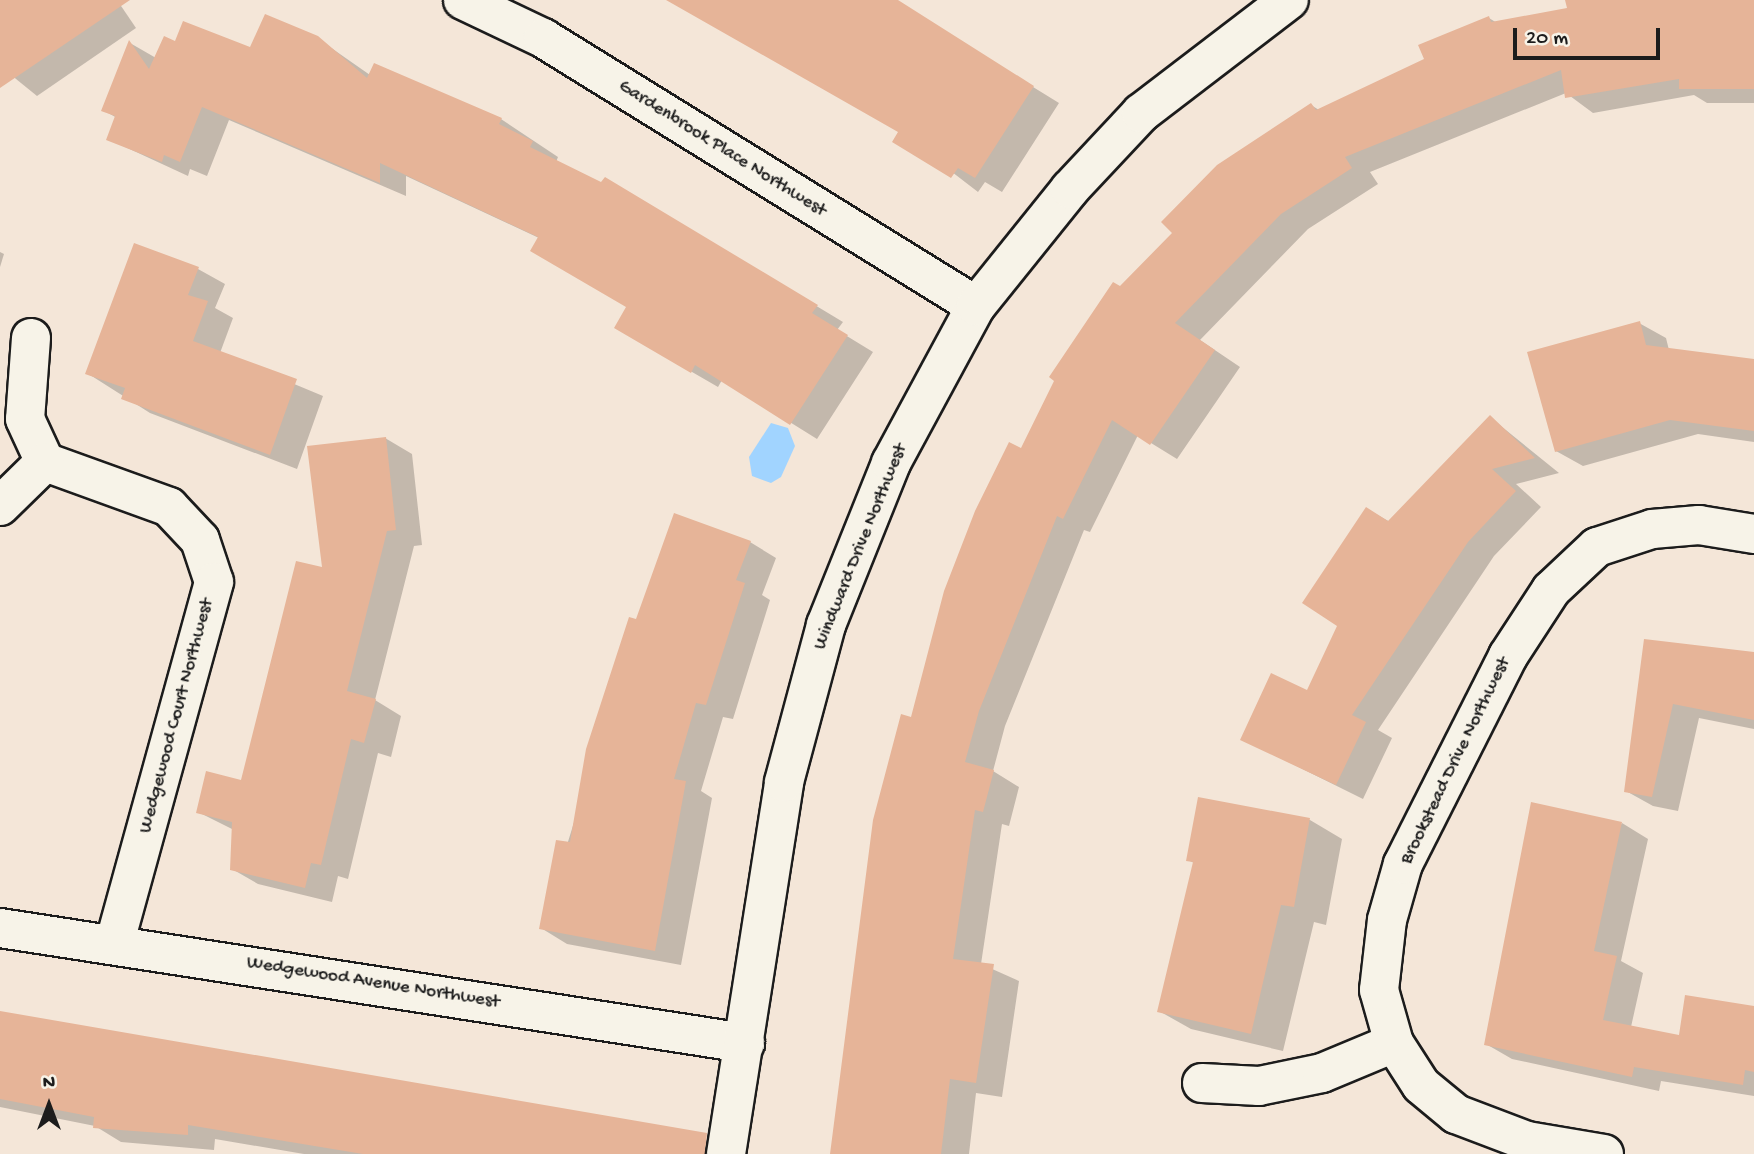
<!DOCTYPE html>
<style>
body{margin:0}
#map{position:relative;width:1754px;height:1154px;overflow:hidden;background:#f4e6d8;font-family:"Gochi Hand",sans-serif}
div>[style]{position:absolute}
.water>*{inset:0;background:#a1d4ff}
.shadow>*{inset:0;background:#0003}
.building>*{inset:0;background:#e6b498}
.roads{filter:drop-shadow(2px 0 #1c1c1c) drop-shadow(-2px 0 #1c1c1c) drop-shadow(0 2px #1c1c1c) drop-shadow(0 -2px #1c1c1c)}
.street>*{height:38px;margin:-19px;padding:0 19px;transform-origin:19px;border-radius:19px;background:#f7f3e8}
span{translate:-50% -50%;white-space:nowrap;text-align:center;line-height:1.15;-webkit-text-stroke:5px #f7f3e8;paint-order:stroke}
.street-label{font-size:19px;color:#1c1c1c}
.north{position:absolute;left:14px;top:1070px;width:70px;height:70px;-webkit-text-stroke:5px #f7f3e8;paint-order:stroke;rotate:0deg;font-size:19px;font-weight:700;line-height:28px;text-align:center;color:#1c1c1c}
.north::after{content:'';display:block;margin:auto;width:24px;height:32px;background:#1c1c1c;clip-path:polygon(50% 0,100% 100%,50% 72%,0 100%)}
.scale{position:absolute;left:1513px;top:28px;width:147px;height:32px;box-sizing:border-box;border:4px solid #1c1c1c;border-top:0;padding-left:9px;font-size:21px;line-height:24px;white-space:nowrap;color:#1c1c1c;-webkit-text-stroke:5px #f7f3e8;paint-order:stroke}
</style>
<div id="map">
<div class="water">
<div style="clip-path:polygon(771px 423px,788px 428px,795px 446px,781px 477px,771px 483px,752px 476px,749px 457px)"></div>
</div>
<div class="shadow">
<div style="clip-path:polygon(0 0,117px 0,136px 28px,37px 96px,0 66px)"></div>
<div style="clip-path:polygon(672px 0,892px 0,1059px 103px,1002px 192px,985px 182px,978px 192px,900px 132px)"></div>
<div style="clip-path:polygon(1567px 0,1754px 0,1754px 103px,1707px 103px,1694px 95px,1593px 113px,1566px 93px,1370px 172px,1378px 184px,1308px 229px,1200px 340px,1240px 367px,1177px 459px,1138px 435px,1090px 532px,1084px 530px,1005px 726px,993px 771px,1019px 787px,1009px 826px,1002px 824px,981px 964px,1019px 981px,1002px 1097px,976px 1093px,969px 1154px,832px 1154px,912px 719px,1022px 450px,1121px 288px,1311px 105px,1319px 110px,1426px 60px,1489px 18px,1497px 23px,1569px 9px)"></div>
<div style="clip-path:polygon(317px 38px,370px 75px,501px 119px,558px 157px,556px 162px,602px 185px,605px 179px,843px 322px,837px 330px,873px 352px,817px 439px,722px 380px,718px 387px,616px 328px,629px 306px,539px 238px,406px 176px,406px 196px,229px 120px,207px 176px,190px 169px,188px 176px,108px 139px,117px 118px,103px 110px,130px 43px,156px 58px,176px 43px,251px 50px)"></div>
<div style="clip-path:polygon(0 252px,4px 254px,0 267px)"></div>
<div style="clip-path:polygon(198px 269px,225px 284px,215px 308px,233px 318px,220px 353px,323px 396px,297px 469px,150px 413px,87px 373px)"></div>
<div style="clip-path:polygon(1639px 323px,1666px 338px,1669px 350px,1754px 361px,1754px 442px,1698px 434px,1583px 466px,1556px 451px)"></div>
<div style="clip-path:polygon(1491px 418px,1559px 473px,1516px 484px,1541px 507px,1494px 556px,1378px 730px,1392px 738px,1363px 799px,1242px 739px,1308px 692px,1339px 625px,1367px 509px,1390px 522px)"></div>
<div style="clip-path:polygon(385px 438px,412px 454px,422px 545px,414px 546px,375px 700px,401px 716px,391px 757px,378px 753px,348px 879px,338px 876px,332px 902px,258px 884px,232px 869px,234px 830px,198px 812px,242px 782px,324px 570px)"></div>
<div style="clip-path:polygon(750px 542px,776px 558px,762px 595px,770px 600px,733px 719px,723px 717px,701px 791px,712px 798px,681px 965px,567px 944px,541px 928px,637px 621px)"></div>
<div style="clip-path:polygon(1645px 640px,1754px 654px,1754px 729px,1699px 718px,1678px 811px,1653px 806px,1626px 791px)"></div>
<div style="clip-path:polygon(1200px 799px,1310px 820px,1342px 839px,1326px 925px,1314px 922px,1283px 1051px,1191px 1029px,1159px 1011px,1194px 863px,1188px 860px)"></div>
<div style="clip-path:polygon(1622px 823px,1648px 839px,1621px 961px,1643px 973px,1631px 1027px,1680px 1038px,1754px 1008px,1754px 1096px,1661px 1081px,1659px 1091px,1512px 1059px,1486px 1044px)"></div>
<div style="clip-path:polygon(0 1013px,665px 1154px,304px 1154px,215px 1139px,214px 1150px,121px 1142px,95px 1126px,0 1107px)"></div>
</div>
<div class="building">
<div style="clip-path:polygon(0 0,130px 0,0 88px)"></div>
<div style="clip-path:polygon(666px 0,898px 0,1034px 86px,975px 178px,958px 168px,951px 178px,892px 142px,898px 132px)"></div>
<div style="clip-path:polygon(1565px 0,1754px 0,1754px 89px,1679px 89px,1679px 79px,1565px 98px,1561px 70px,1345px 157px,1352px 168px,1281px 214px,1175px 323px,1215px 350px,1150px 445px,1112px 420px,1063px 519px,1057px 516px,979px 711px,965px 762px,994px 770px,983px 812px,975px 810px,953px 959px,994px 964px,976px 1083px,950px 1079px,941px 1154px,830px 1154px,873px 820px,901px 714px,911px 717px,944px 591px,975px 511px,1009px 442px,1021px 448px,1054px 381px,1049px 377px,1113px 282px,1120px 286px,1172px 233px,1161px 222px,1217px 165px,1311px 103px,1316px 110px,1424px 59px,1418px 45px,1489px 16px,1491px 22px,1567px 8px)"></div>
<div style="clip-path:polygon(265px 14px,318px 36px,367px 78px,374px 63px,502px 118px,499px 124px,533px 141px,530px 147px,601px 182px,605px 177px,818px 305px,812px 313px,848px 335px,790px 425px,695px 365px,691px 373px,614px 328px,626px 307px,530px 251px,538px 237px,380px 163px,380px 183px,202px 107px,180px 162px,164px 155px,162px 162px,106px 140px,115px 116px,101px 111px,129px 40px,149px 69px,164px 36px,175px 41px,183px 21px,250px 47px)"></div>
<div style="clip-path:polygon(134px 243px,199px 267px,188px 295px,208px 301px,193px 341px,297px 379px,270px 455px,121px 399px,125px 388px,85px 374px)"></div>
<div style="clip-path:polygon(1640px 321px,1646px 345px,1754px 359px,1754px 431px,1670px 420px,1555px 452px,1527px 352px)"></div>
<div style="clip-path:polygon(1490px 415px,1535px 458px,1492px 469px,1516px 491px,1468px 542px,1352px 715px,1366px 722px,1336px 785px,1240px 740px,1271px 673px,1307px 690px,1337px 626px,1302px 603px,1366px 507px,1388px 521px)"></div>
<div style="clip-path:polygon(386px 437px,396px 530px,387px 531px,347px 691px,376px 699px,364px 743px,351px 739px,321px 865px,311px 863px,305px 888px,230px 870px,232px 822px,196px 813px,206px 771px,241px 780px,296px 561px,322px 567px,307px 446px)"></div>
<div style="clip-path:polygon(674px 513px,751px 541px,736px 580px,745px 583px,706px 705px,696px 703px,674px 779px,686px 781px,655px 951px,539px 929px,556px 840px,570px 842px,586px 749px,629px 617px,636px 619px)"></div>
<div style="clip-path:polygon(1644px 639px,1754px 652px,1754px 720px,1673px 704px,1652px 797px,1624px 792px)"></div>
<div style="clip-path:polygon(1198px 797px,1310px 818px,1294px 907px,1281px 905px,1251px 1034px,1157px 1012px,1193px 862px,1186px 861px)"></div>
<div style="clip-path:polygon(1531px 802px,1622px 822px,1594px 951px,1617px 956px,1603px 1020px,1679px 1035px,1685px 995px,1754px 1006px,1754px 1072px,1745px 1070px,1743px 1085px,1634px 1067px,1632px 1077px,1484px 1045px)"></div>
<div style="clip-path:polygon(0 1011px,707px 1133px,705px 1154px,363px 1154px,188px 1125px,188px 1135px,93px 1128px,94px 1117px,0 1099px)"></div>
</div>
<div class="roads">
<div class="street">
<div style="left:463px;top:0;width:89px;rotate:25.4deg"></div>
<div style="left:543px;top:38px;width:509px;rotate:31.75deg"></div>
<div style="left:31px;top:338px;width:81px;rotate:94.2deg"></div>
<div style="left:25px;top:419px;width:47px;rotate:65.1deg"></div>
<div style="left:45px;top:462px;width:132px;rotate:19.9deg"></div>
<div style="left:169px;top:507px;width:45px;rotate:46.8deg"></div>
<div style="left:200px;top:540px;width:44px;rotate:71.6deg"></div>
<div style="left:214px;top:582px;width:373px;rotate:105.4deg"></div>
<div style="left:0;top:506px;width:63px;rotate:-44.4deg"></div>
<div style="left:0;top:928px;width:754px;rotate:8.78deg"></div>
<div style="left:1202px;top:1083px;width:57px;rotate:3deg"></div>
<div style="left:1259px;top:1086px;width:64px;rotate:-11.7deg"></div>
<div style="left:1322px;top:1073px;width:78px;rotate:-22.6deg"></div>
<div style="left:726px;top:1154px;width:376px;rotate:-81.1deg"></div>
<div style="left:784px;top:782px;width:163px;rotate:-75deg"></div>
<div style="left:826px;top:625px;width:175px;rotate:-68.1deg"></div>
<div style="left:891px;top:463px;width:179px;rotate:-61.6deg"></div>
<div style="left:976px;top:306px;width:150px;rotate:-51.2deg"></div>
<div style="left:1070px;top:189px;width:104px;rotate:-46.9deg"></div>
<div style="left:1141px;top:113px;width:186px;rotate:-37.4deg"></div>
<div style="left:1604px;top:1154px;width:78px;rotate:-170.4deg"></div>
<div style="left:1527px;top:1141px;width:76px;rotate:-159.2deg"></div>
<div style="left:1456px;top:1114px;width:45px;rotate:-140.4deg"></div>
<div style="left:1421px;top:1085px;width:50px;rotate:-122.7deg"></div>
<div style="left:1394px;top:1043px;width:55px;rotate:-105.8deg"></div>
<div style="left:1379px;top:990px;width:70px;rotate:-83.5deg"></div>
<div style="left:1387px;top:920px;width:58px;rotate:-74.1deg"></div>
<div style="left:1403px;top:864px;width:233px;rotate:-63.2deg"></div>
<div style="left:1508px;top:656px;width:79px;rotate:-56.9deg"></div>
<div style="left:1551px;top:590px;width:63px;rotate:-43.1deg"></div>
<div style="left:1597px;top:547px;width:58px;rotate:-18.1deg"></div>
<div style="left:1652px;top:529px;width:47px;rotate:-4.9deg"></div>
<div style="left:1699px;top:525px;width:56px;rotate:9.3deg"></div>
</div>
</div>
<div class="street-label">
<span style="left:722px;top:149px;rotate:32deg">Gardenbrook Place Northwest</span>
<span style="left:861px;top:547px;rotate:-68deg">Windward Drive Northwest</span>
<span style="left:177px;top:716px;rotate:-75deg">Wedgewood Court Northwest</span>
<span style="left:1456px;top:761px;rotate:-64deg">Brookstead Drive Northwest</span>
<span style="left:373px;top:983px;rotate:9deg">Wedgewood Avenue Northwest</span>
</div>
<div class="north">N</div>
<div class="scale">20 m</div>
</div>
